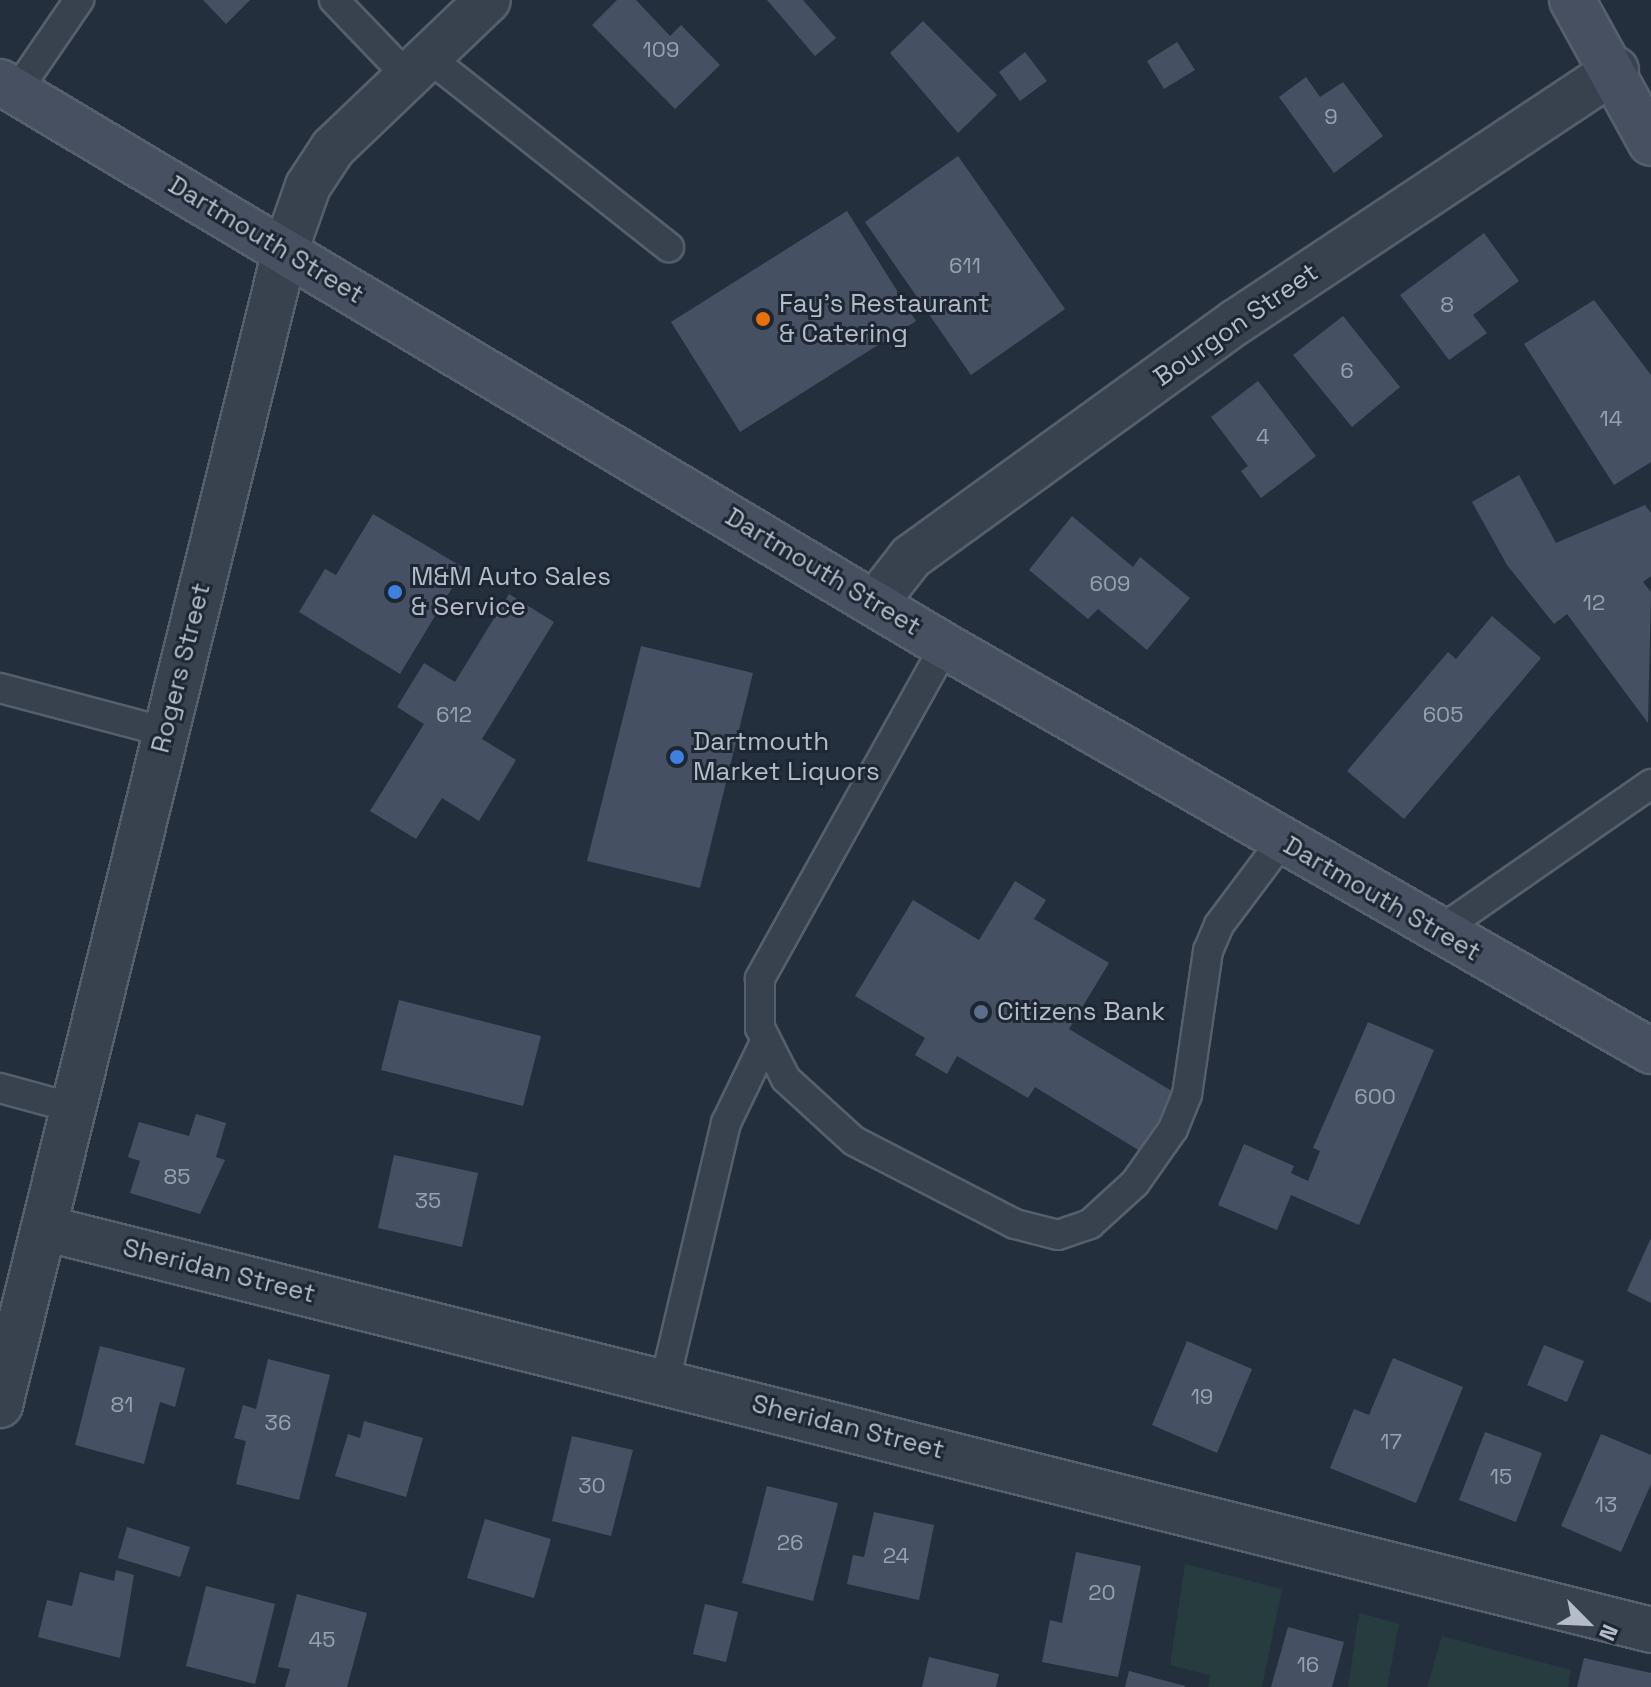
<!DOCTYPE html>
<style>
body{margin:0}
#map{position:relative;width:1651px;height:1687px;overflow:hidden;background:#242f3e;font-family:"Space Grotesk",sans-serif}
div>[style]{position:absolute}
.green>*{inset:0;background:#263c3f}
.building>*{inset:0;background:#455162}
.roads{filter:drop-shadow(2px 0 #565f6c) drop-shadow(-2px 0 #565f6c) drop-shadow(0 2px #565f6c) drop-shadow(0 -2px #565f6c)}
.service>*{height:28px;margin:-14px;padding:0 14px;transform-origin:14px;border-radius:14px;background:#38414e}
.minor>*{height:44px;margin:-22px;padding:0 22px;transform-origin:22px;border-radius:22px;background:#38414e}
.tertiary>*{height:44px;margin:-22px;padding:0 22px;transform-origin:22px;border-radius:22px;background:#38414e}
.secondary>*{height:44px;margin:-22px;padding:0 22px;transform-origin:22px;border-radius:22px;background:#465061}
.dots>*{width:22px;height:22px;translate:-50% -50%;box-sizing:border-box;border:4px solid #1d2633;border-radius:50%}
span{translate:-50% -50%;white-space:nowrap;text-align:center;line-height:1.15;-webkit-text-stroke:6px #1d2633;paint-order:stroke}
.number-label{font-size:22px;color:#98a1af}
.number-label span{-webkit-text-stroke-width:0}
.street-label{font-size:26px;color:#b4bcc9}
.poi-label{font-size:26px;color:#b4bcc9}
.left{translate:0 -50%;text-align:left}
.north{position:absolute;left:1547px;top:1583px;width:80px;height:80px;-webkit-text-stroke:6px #1d2633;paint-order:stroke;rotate:114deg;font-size:22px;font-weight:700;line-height:32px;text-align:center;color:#b4bcc9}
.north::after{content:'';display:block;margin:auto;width:28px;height:36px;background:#b4bcc9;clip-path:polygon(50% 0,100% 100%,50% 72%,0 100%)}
</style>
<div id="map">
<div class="green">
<div style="clip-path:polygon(1185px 1564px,1282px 1589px,1262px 1687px,1208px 1687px,1210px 1675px,1170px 1665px)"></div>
<div style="clip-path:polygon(1359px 1613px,1399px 1624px,1387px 1687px,1348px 1687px)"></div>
<div style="clip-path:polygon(1442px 1636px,1571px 1670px,1568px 1687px,1427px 1687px)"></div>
</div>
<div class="building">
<div style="clip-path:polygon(203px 0,250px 0,226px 24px)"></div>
<div style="clip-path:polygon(617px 0,636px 0,670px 36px,681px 25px,720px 65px,675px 109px,592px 25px)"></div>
<div style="clip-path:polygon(767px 0,803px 0,836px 38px,815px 56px)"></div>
<div style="clip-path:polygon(923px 21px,997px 95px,958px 133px,890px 53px)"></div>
<div style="clip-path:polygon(1177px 42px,1195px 70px,1164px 89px,1147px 61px)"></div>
<div style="clip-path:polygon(1025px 52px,1047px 81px,1020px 101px,999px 72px)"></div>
<div style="clip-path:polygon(1306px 77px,1320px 97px,1343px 82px,1383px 136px,1334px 173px,1279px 97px)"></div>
<div style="clip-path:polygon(958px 156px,1065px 309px,971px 375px,865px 222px)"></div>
<div style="clip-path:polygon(847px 211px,916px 321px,740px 432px,671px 322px)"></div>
<div style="clip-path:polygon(1484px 233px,1519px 281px,1473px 315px,1487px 333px,1449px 360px,1400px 295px)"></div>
<div style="clip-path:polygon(1594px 300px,1651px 375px,1651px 462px,1614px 485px,1524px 344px)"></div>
<div style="clip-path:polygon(1343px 316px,1400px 387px,1352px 427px,1293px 355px)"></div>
<div style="clip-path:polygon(1258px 381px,1316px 456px,1261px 498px,1241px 471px,1248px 466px,1211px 417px)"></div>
<div style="clip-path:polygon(1519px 475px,1556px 543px,1645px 505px,1651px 513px,1651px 576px,1643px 582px,1651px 592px,1648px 723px,1567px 614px,1554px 624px,1507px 565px,1472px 502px)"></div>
<div style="clip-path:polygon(373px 514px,464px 568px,400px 674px,299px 612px,325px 569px,336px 575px)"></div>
<div style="clip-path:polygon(1072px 516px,1133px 567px,1140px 557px,1190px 598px,1147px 650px,1098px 609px,1088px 619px,1029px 570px)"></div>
<div style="clip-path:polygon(509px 594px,554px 622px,482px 739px,516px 760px,479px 821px,442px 798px,416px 839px,370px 811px,424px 724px,397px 707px,424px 663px,455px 682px)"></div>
<div style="clip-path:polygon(1492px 616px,1541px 658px,1404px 819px,1347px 771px,1448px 652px,1456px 659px)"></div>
<div style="clip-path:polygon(641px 646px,753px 673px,700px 888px,587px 861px)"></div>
<div style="clip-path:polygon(1015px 881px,1046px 900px,1034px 919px,1109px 963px,1069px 1029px,1175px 1093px,1140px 1151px,1035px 1087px,1028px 1098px,957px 1056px,947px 1074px,915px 1055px,925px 1038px,855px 996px,913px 900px,979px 940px)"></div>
<div style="clip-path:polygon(399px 1000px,541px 1036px,523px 1106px,381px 1070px)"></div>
<div style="clip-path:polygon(1368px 1022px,1434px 1050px,1359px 1225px,1291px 1195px,1277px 1230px,1218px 1205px,1244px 1144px,1294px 1166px,1291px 1173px,1308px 1181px,1320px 1151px,1313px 1148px)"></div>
<div style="clip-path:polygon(196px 1114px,226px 1123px,216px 1157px,225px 1160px,200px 1214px,130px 1193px,140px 1161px,128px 1157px,139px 1122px,189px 1136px)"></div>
<div style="clip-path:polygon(394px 1155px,478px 1173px,462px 1247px,378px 1228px)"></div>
<div style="clip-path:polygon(1651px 1238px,1651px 1303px,1627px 1291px)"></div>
<div style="clip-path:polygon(1187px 1341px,1252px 1369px,1217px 1453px,1152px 1425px)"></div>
<div style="clip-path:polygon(1544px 1345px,1584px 1361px,1567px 1402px,1527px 1385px)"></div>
<div style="clip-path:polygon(100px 1346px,185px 1368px,175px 1407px,160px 1402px,144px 1464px,75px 1445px)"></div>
<div style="clip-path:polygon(1393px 1358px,1463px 1387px,1416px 1503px,1330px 1468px,1354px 1409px,1369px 1415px)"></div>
<div style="clip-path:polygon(268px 1359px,330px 1375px,299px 1500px,236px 1484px,246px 1441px,234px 1438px,243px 1405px,256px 1409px)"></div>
<div style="clip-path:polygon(364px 1421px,423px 1438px,406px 1497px,335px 1476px,348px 1434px,360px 1438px)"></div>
<div style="clip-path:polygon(1485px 1432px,1542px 1453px,1516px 1522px,1459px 1500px)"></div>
<div style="clip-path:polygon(1601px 1434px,1651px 1455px,1651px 1484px,1621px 1552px,1561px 1526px)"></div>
<div style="clip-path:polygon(572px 1436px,633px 1450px,611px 1536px,552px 1521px)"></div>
<div style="clip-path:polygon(767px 1486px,838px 1503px,813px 1601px,742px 1583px)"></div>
<div style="clip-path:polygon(874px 1512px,934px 1525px,919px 1600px,847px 1584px,853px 1555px,864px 1557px)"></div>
<div style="clip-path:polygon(485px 1519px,551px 1539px,534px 1598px,467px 1578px)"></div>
<div style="clip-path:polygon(127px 1527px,190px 1547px,180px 1577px,118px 1558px)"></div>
<div style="clip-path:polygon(1076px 1552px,1141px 1566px,1118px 1677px,1042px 1662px,1050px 1620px,1062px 1623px)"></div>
<div style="clip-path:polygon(116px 1570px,134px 1575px,120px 1658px,38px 1637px,47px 1600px,72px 1606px,80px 1572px,114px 1581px)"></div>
<div style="clip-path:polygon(206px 1586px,275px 1604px,255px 1684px,186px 1666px)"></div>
<div style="clip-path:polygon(297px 1594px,367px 1613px,347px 1687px,285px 1687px,290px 1669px,278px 1667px)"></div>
<div style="clip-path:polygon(705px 1604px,738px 1612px,726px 1662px,693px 1654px)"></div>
<div style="clip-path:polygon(1288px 1627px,1344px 1642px,1332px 1687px,1271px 1687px)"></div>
<div style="clip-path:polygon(929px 1657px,999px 1674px,996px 1687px,922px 1687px)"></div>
<div style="clip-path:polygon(1584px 1658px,1651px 1673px,1651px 1687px,1577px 1687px)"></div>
<div style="clip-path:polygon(1129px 1671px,1185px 1686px,1185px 1687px,1125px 1687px)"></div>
</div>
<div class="roads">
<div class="service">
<div style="left:334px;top:0;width:107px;rotate:46.1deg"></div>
<div style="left:428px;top:57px;width:307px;rotate:38.3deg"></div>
<div style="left:16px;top:92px;width:112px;rotate:-55.6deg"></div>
<div style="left:945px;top:646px;width:381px;rotate:119.1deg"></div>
<div style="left:760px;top:979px;width:49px;rotate:90deg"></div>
<div style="left:760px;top:1028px;width:57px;rotate:63deg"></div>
<div style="left:786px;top:1079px;width:92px;rotate:42.4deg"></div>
<div style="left:854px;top:1141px;width:181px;rotate:27.3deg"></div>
<div style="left:1015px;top:1224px;width:44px;rotate:14.3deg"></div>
<div style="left:1058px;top:1235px;width:34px;rotate:-19deg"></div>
<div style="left:1090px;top:1224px;width:61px;rotate:-42.3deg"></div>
<div style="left:1135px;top:1183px;width:66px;rotate:-54.9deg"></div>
<div style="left:1173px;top:1129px;width:37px;rotate:-68deg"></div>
<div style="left:1187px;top:1095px;width:146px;rotate:-81.7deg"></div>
<div style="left:1208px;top:951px;width:28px;rotate:-67deg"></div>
<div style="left:1219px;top:925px;width:104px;rotate:-53.2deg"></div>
<div style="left:0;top:688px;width:171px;rotate:14.9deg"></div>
<div style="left:1438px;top:932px;width:259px;rotate:-34.8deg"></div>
<div style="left:0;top:1088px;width:76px;rotate:15.3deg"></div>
<div style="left:665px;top:1381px;width:265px;rotate:-76.7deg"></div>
<div style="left:726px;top:1123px;width:92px;rotate:-64.3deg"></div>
</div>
<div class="minor">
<div style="left:875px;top:603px;width:58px;rotate:-52deg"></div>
<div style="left:911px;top:557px;width:401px;rotate:-35.9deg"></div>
<div style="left:1236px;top:322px;width:456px;rotate:-33.6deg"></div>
<div style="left:44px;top:1228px;width:1657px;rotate:14.04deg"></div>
<div style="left:0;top:1405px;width:1189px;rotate:-76.13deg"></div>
</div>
<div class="tertiary">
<div style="left:285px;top:251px;width:69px;rotate:-70.5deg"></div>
<div style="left:308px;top:186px;width:45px;rotate:-56.7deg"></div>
<div style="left:333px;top:148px;width:214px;rotate:-43.7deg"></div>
</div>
<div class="secondary">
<div style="left:1572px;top:0;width:163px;rotate:61.1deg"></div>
<div style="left:0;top:82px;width:1101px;rotate:30.83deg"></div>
<div style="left:945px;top:646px;width:814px;rotate:29.84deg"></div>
</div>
</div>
<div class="dots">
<div style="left:763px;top:319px;background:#e8710a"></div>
<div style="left:395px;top:592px;background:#3f7fe0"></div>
<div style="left:677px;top:757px;background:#3f7fe0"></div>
<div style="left:981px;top:1012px;background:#5c6f8a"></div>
</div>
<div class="number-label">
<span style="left:661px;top:50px">109</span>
<span style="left:1331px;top:117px">9</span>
<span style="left:965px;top:266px">611</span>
<span style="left:1447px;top:305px">8</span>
<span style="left:1347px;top:371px">6</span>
<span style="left:1611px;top:419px">14</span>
<span style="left:1263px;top:437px">4</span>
<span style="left:1110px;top:584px">609</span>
<span style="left:1594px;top:603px">12</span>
<span style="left:454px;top:715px">612</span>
<span style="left:1443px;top:715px">605</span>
<span style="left:1375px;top:1097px">600</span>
<span style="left:177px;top:1177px">85</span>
<span style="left:428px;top:1201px">35</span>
<span style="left:1202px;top:1397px">19</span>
<span style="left:122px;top:1405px">81</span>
<span style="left:278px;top:1423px">36</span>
<span style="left:1391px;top:1442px">17</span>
<span style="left:1501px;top:1477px">15</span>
<span style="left:592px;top:1486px">30</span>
<span style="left:1606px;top:1505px">13</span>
<span style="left:790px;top:1543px">26</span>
<span style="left:896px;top:1556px">24</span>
<span style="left:1102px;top:1593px">20</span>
<span style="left:322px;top:1640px">45</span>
<span style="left:1308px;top:1665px">16</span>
</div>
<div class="street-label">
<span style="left:266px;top:240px;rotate:31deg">Dartmouth Street</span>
<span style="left:1236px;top:325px;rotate:-35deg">Bourgon Street</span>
<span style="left:823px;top:572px;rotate:31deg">Dartmouth Street</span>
<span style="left:181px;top:668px;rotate:-76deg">Rogers Street</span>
<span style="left:1382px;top:899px;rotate:30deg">Dartmouth Street</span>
<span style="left:219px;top:1271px;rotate:14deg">Sheridan Street</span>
<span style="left:848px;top:1427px;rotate:14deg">Sheridan Street</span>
</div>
<div class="poi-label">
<span class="left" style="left:779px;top:319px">Fay's Restaurant<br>&amp; Catering</span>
<span class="left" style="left:411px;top:592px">M&amp;M Auto Sales<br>&amp; Service</span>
<span class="left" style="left:693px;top:757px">Dartmouth<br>Market Liquors</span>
<span class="left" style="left:997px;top:1012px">Citizens Bank</span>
</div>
<div class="north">N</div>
</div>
